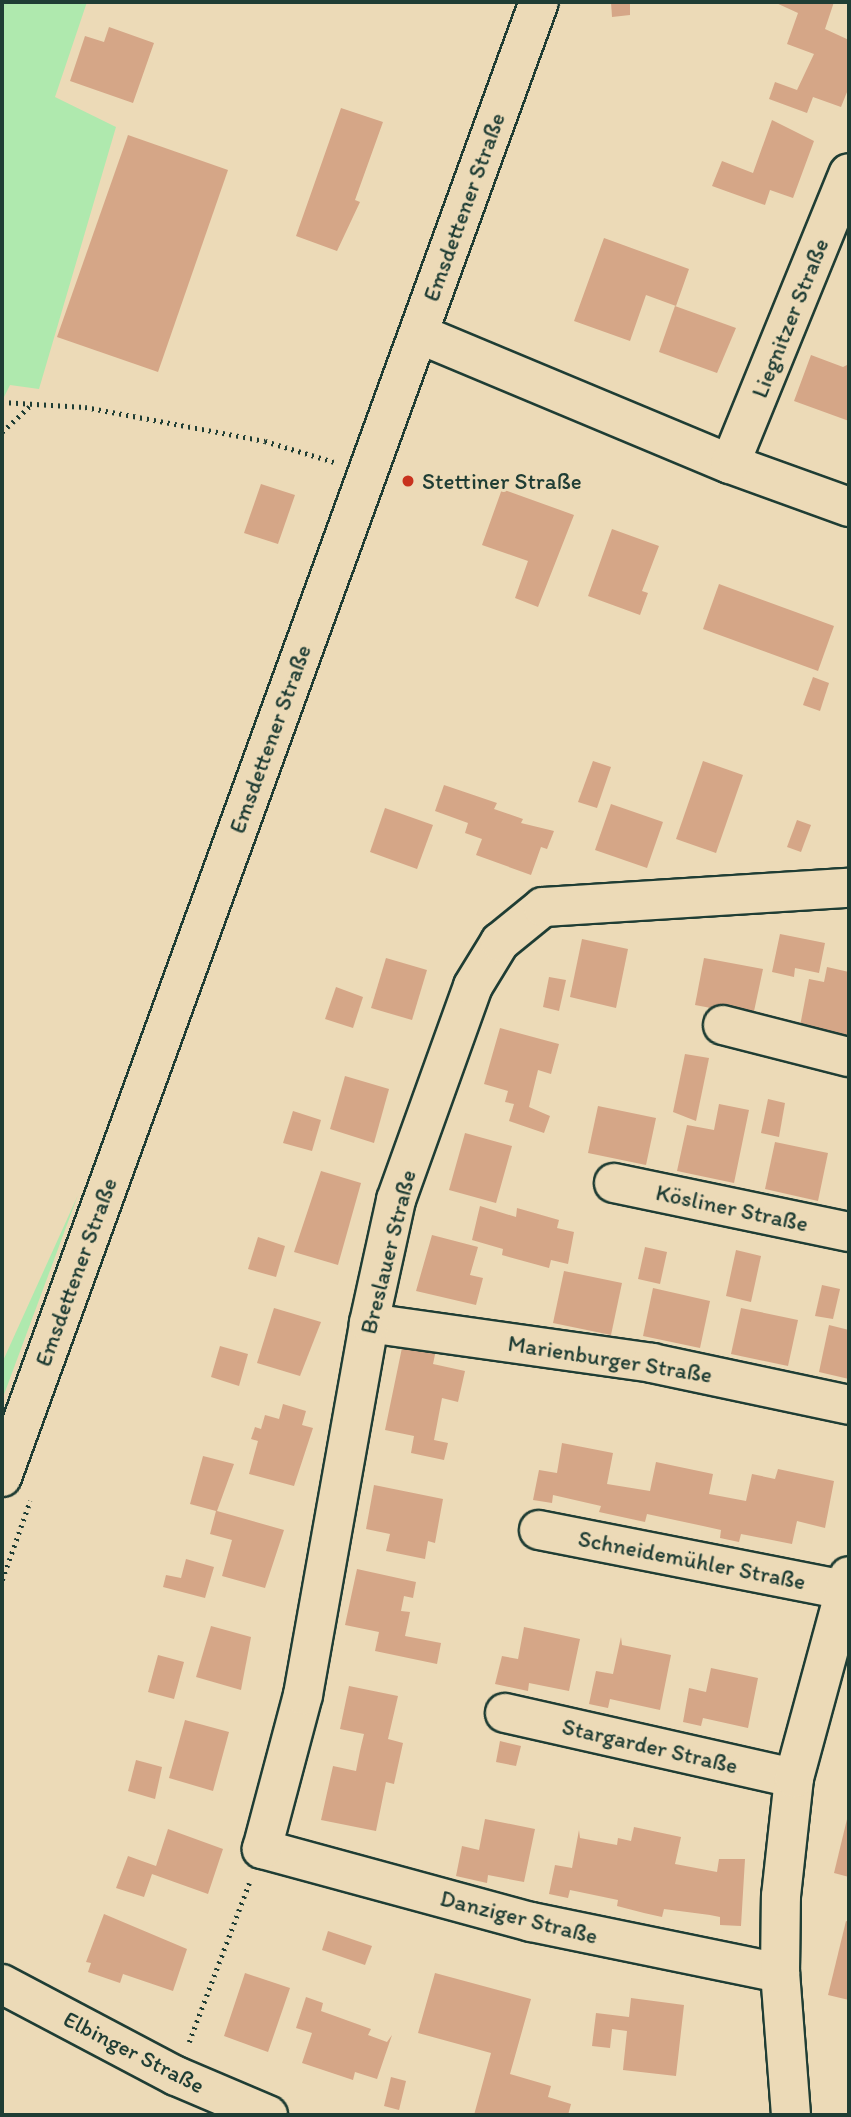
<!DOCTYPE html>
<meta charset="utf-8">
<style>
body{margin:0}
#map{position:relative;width:851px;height:2117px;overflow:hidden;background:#ecdab7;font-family:Itim,sans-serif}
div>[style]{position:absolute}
.green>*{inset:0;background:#afe9ae}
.building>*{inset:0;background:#d5a687}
.path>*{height:4.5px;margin-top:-2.25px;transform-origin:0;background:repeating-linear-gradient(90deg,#1f3d34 0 2px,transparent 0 7px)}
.roads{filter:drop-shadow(2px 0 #1f3d34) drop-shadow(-2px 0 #1f3d34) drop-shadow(0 2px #1f3d34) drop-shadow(0 -2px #1f3d34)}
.minor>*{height:38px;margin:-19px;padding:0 19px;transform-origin:19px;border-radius:19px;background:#ecdab7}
.tertiary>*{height:38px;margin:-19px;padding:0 19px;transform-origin:19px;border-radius:19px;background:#ecdab7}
.dots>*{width:19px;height:19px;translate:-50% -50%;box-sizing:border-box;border:4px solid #ecdab7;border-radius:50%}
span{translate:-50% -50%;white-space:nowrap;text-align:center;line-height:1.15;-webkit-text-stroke:6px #ecdab7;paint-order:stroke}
.street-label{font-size:23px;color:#1f3d34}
.poi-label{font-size:23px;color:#1f3d34}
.left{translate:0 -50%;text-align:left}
.frame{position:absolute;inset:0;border:4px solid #1f3d34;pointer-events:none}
</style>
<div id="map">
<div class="green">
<div style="clip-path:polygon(2px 2px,87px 2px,55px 97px,116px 127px,39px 389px,10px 385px,2px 401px)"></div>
<div style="clip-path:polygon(78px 1195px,2px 1400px,2px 1363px)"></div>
</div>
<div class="building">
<div style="clip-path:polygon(611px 2px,630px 2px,630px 15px,612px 17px)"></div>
<div style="clip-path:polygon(774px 2px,834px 2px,825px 29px,849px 40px,849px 87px,841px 107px,813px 97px,807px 113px,769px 99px,775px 82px,797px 90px,814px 54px,787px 44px,798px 13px)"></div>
<div style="clip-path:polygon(109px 27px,154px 43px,133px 103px,70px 81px,85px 36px,104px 42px)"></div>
<div style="clip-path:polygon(341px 108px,383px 122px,355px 200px,360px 202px,337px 251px,296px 236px)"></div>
<div style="clip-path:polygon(772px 120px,814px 141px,793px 198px,770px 190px,765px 205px,712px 186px,722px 161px,753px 173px)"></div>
<div style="clip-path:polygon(128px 135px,228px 170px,158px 372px,57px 337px)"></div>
<div style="clip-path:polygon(604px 238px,689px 269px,676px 306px,646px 295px,630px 341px,574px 321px)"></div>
<div style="clip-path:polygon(675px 306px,736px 328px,717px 373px,659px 352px)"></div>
<div style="clip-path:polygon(811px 355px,843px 367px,849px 364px,849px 421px,794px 401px)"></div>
<div style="clip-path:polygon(261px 484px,295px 495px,278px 544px,244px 533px)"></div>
<div style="clip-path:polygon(502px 489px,574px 515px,538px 607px,515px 598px,528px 561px,482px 545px)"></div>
<div style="clip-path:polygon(612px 529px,659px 546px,642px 591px,648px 593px,640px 615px,588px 596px)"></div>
<div style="clip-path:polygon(719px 584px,834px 626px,818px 671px,703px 629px)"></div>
<div style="clip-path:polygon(813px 677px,829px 683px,820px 711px,803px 705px)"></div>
<div style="clip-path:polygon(593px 761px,611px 767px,597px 808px,578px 802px)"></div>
<div style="clip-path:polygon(703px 761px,743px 775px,716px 853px,676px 839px)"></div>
<div style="clip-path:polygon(444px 785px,497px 803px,494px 809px,523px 819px,521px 823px,554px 831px,547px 849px,541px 847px,531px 875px,476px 855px,482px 839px,465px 833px,468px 823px,435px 811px)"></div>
<div style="clip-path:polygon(611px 804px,663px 822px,647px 868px,595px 850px)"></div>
<div style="clip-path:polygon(385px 808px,433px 825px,417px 869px,370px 852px)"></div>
<div style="clip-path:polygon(797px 820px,811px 825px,801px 852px,787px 847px)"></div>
<div style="clip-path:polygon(780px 934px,825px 943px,819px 973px,795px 968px,794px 977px,772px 972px)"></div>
<div style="clip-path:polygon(582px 939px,628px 949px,616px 1008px,570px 997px)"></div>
<div style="clip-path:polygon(386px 958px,427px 970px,412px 1020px,371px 1008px)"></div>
<div style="clip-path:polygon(704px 958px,763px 969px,753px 1016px,695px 1005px)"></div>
<div style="clip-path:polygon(827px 967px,849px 972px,849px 1036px,800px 1026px,809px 979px,824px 982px)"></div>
<div style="clip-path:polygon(549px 977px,566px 980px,559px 1011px,543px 1007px)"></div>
<div style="clip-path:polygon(336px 987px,363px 997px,353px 1028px,325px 1019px)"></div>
<div style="clip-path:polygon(500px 1028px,559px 1044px,551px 1074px,538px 1070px,529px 1107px,550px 1116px,544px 1133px,509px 1121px,514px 1104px,505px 1102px,508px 1091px,484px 1084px)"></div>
<div style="clip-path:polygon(685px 1054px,709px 1058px,696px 1121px,673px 1112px)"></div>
<div style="clip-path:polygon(345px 1076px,389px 1089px,374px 1143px,330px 1129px)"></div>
<div style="clip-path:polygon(768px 1099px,785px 1103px,779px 1137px,761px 1133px)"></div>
<div style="clip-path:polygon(719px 1104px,749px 1110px,734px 1183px,677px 1171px,687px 1125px,714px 1130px)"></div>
<div style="clip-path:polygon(598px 1106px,656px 1118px,646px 1165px,588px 1153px)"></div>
<div style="clip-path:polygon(293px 1111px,321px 1120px,312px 1151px,283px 1143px)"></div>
<div style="clip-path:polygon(465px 1133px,512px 1146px,496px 1203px,449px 1190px)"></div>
<div style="clip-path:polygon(775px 1142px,828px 1153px,818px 1201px,765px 1189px)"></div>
<div style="clip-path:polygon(321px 1171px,361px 1183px,338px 1265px,294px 1252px)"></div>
<div style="clip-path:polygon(480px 1206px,516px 1217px,517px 1208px,559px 1220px,557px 1228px,574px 1232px,568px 1264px,551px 1260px,549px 1268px,502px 1255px,503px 1249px,472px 1240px)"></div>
<div style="clip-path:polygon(432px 1235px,478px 1247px,470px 1275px,483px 1278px,476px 1305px,416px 1291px)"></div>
<div style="clip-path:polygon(258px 1237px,285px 1246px,276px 1277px,248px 1269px)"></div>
<div style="clip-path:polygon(645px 1247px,667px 1252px,660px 1284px,638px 1279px)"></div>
<div style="clip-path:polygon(736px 1250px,761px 1256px,751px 1302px,726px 1296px)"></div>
<div style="clip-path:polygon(564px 1271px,622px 1283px,611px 1335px,553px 1323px)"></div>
<div style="clip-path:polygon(822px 1285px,840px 1289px,833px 1319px,815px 1316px)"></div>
<div style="clip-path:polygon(653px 1288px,710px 1301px,700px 1348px,643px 1336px)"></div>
<div style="clip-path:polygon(274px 1308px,321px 1322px,300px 1376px,257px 1363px)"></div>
<div style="clip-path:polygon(741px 1308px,798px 1320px,788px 1366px,731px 1354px)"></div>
<div style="clip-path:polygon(829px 1325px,849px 1330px,849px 1379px,819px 1372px)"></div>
<div style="clip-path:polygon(404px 1338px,437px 1345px,433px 1364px,465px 1371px,458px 1402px,442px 1398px,434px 1440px,448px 1443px,444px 1460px,411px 1453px,414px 1436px,385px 1430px)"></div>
<div style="clip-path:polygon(220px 1346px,248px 1354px,239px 1386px,211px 1377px)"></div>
<div style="clip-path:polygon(283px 1404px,306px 1411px,302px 1425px,313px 1428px,294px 1486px,249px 1474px,258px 1441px,251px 1439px,255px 1427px,261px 1429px,265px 1415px,279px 1419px)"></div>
<div style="clip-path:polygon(562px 1443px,613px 1453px,607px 1484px,650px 1491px,656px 1462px,713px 1474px,709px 1494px,746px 1501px,752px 1474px,775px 1479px,778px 1469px,834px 1481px,825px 1528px,797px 1521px,792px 1544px,741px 1534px,739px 1542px,720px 1538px,721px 1530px,703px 1526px,647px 1514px,645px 1522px,599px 1512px,601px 1506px,553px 1495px,552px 1503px,533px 1500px,539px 1470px,557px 1473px)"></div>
<div style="clip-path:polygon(203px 1456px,234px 1464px,217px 1511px,284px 1530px,265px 1588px,222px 1576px,232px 1540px,210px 1534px,216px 1511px,190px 1504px)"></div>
<div style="clip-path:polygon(374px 1485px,443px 1499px,435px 1543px,428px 1541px,425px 1559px,386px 1551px,390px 1534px,366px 1529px)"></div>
<div style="clip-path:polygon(186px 1559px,214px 1567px,205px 1598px,163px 1587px,166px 1575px,181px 1578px)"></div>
<div style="clip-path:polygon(357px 1569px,416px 1582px,413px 1598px,404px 1596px,401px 1611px,410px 1612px,405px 1636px,441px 1643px,437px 1664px,375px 1651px,379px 1632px,345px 1625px)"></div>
<div style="clip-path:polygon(211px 1626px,251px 1637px,241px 1690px,196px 1677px)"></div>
<div style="clip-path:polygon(524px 1627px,580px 1639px,569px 1691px,529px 1683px,528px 1691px,495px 1684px,502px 1656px,518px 1659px)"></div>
<div style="clip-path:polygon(621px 1637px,622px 1645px,671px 1655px,660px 1710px,610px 1699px,608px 1708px,589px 1704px,596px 1671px,613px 1674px)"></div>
<div style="clip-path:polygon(158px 1655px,184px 1662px,174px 1699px,148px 1692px)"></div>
<div style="clip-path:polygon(711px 1668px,758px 1678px,748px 1728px,703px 1718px,701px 1726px,683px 1722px,689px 1688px,706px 1692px)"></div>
<div style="clip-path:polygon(349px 1686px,398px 1696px,388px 1739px,403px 1743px,394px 1784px,386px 1782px,376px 1831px,321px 1820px,333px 1766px,356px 1771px,360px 1751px,364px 1734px,340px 1729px)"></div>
<div style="clip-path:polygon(185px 1720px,229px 1732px,213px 1791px,169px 1778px)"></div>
<div style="clip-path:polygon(500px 1741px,521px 1746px,516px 1766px,496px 1762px)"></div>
<div style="clip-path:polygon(136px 1760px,162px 1767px,155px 1799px,128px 1791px)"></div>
<div style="clip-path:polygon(848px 1815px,849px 1815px,849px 1877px,834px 1873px)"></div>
<div style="clip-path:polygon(485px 1819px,535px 1829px,524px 1882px,488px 1875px,487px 1883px,456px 1876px,462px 1846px,479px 1850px)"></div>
<div style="clip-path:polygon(634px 1827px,681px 1837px,675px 1864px,717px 1872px,719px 1859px,745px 1859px,741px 1926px,720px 1925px,720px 1917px,710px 1915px,664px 1909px,662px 1917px,644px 1913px,617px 1906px,618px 1900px,570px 1890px,568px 1898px,549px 1894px,555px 1865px,572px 1868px,579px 1830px,580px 1838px,617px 1845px,618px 1838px,631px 1841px)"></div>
<div style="clip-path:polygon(168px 1829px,223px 1849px,208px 1894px,152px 1874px,144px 1897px,116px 1888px,128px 1856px,156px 1866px)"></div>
<div style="clip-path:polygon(104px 1914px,187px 1949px,173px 1991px,123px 1974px,120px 1983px,88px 1972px,91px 1963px,86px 1962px)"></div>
<div style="clip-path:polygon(846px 1921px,849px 1922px,849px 2000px,828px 1995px)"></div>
<div style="clip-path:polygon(328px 1931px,372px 1946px,365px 1965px,322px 1950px)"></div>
<div style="clip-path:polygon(245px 1973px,290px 1988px,268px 2052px,224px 2036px)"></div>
<div style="clip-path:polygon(435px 1973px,531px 1999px,510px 2074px,551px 2086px,548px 2097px,571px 2104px,568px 2115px,474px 2115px,491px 2053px,418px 2033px)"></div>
<div style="clip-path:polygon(306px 1997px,323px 2003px,321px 2011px,371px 2029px,368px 2035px,387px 2042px,392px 2035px,377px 2079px,355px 2072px,353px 2080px,302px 2063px,312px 2033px,296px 2028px)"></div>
<div style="clip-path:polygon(631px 1998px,684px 2005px,676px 2076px,623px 2070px,627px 2031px,612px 2029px,610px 2048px,592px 2046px,596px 2013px,629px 2017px)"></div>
<div style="clip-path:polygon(391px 2077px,406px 2081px,399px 2110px,384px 2106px)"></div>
</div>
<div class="path">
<div style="left:2px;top:402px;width:83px;rotate:3.4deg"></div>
<div style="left:85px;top:407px;width:183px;rotate:10.7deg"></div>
<div style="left:265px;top:441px;width:72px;rotate:16.9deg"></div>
<div style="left:2px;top:432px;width:41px;rotate:-43deg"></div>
<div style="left:2px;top:1580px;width:84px;rotate:-70.5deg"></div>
<div style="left:189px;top:2042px;width:170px;rotate:-69.3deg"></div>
</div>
<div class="roads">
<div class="minor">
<div style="left:419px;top:334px;width:337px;rotate:22.7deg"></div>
<div style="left:730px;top:464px;width:127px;rotate:19.9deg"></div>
<div style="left:730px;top:464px;width:314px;rotate:-67.8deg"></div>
<div style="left:723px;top:1025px;width:130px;rotate:14.3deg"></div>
<div style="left:614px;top:1183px;width:240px;rotate:11.8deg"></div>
<div style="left:369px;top:1323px;width:286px;rotate:8deg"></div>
<div style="left:652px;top:1363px;width:201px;rotate:12deg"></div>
<div style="left:539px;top:1530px;width:311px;rotate:11.1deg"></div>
<div style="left:505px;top:1713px;width:296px;rotate:12.7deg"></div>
<div style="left:780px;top:1973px;width:254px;rotate:-168.4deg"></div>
<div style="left:531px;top:1922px;width:279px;rotate:-164.8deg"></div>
<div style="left:262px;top:1849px;width:159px;rotate:-75.1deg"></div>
<div style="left:303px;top:1695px;width:378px;rotate:-79.9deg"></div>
<div style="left:369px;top:1323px;width:126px;rotate:-77.6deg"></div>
<div style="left:396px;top:1200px;width:227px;rotate:-70.2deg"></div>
<div style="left:473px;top:986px;width:52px;rotate:-58.5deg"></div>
<div style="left:500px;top:942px;width:55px;rotate:-39.1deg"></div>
<div style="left:543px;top:907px;width:307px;rotate:-3.6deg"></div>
<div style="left:2px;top:1984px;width:197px;rotate:27.9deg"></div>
<div style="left:176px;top:2076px;width:100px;rotate:23deg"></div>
<div style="left:791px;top:2115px;width:142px;rotate:-94.4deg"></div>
<div style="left:780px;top:1973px;width:77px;rotate:-89.3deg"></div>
<div style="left:781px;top:1896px;width:119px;rotate:-83.7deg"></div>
<div style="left:794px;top:1778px;width:209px;rotate:-74.8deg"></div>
</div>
<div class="tertiary">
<div style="left:2px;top:1477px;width:1570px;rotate:-70deg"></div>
</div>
</div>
<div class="dots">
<div style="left:408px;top:481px;background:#c8321e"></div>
</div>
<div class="street-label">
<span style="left:464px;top:207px;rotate:-70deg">Emsdettener Straße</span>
<span style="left:790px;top:318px;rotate:-68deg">Liegnitzer Straße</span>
<span style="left:270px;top:739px;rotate:-70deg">Emsdettener Straße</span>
<span style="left:732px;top:1208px;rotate:12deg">Kösliner Straße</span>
<span style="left:388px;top:1252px;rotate:-76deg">Breslauer Straße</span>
<span style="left:76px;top:1272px;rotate:-70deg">Emsdettener Straße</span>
<span style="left:610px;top:1359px;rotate:9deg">Marienburger Straße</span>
<span style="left:692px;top:1560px;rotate:11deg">Schneidemühler Straße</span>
<span style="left:650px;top:1746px;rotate:13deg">Stargarder Straße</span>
<span style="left:519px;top:1917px;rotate:14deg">Danziger Straße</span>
<span style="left:134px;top:2052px;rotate:27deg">Elbinger Straße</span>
</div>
<div class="poi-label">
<span class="left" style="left:422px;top:481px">Stettiner Straße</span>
</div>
<div class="frame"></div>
</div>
